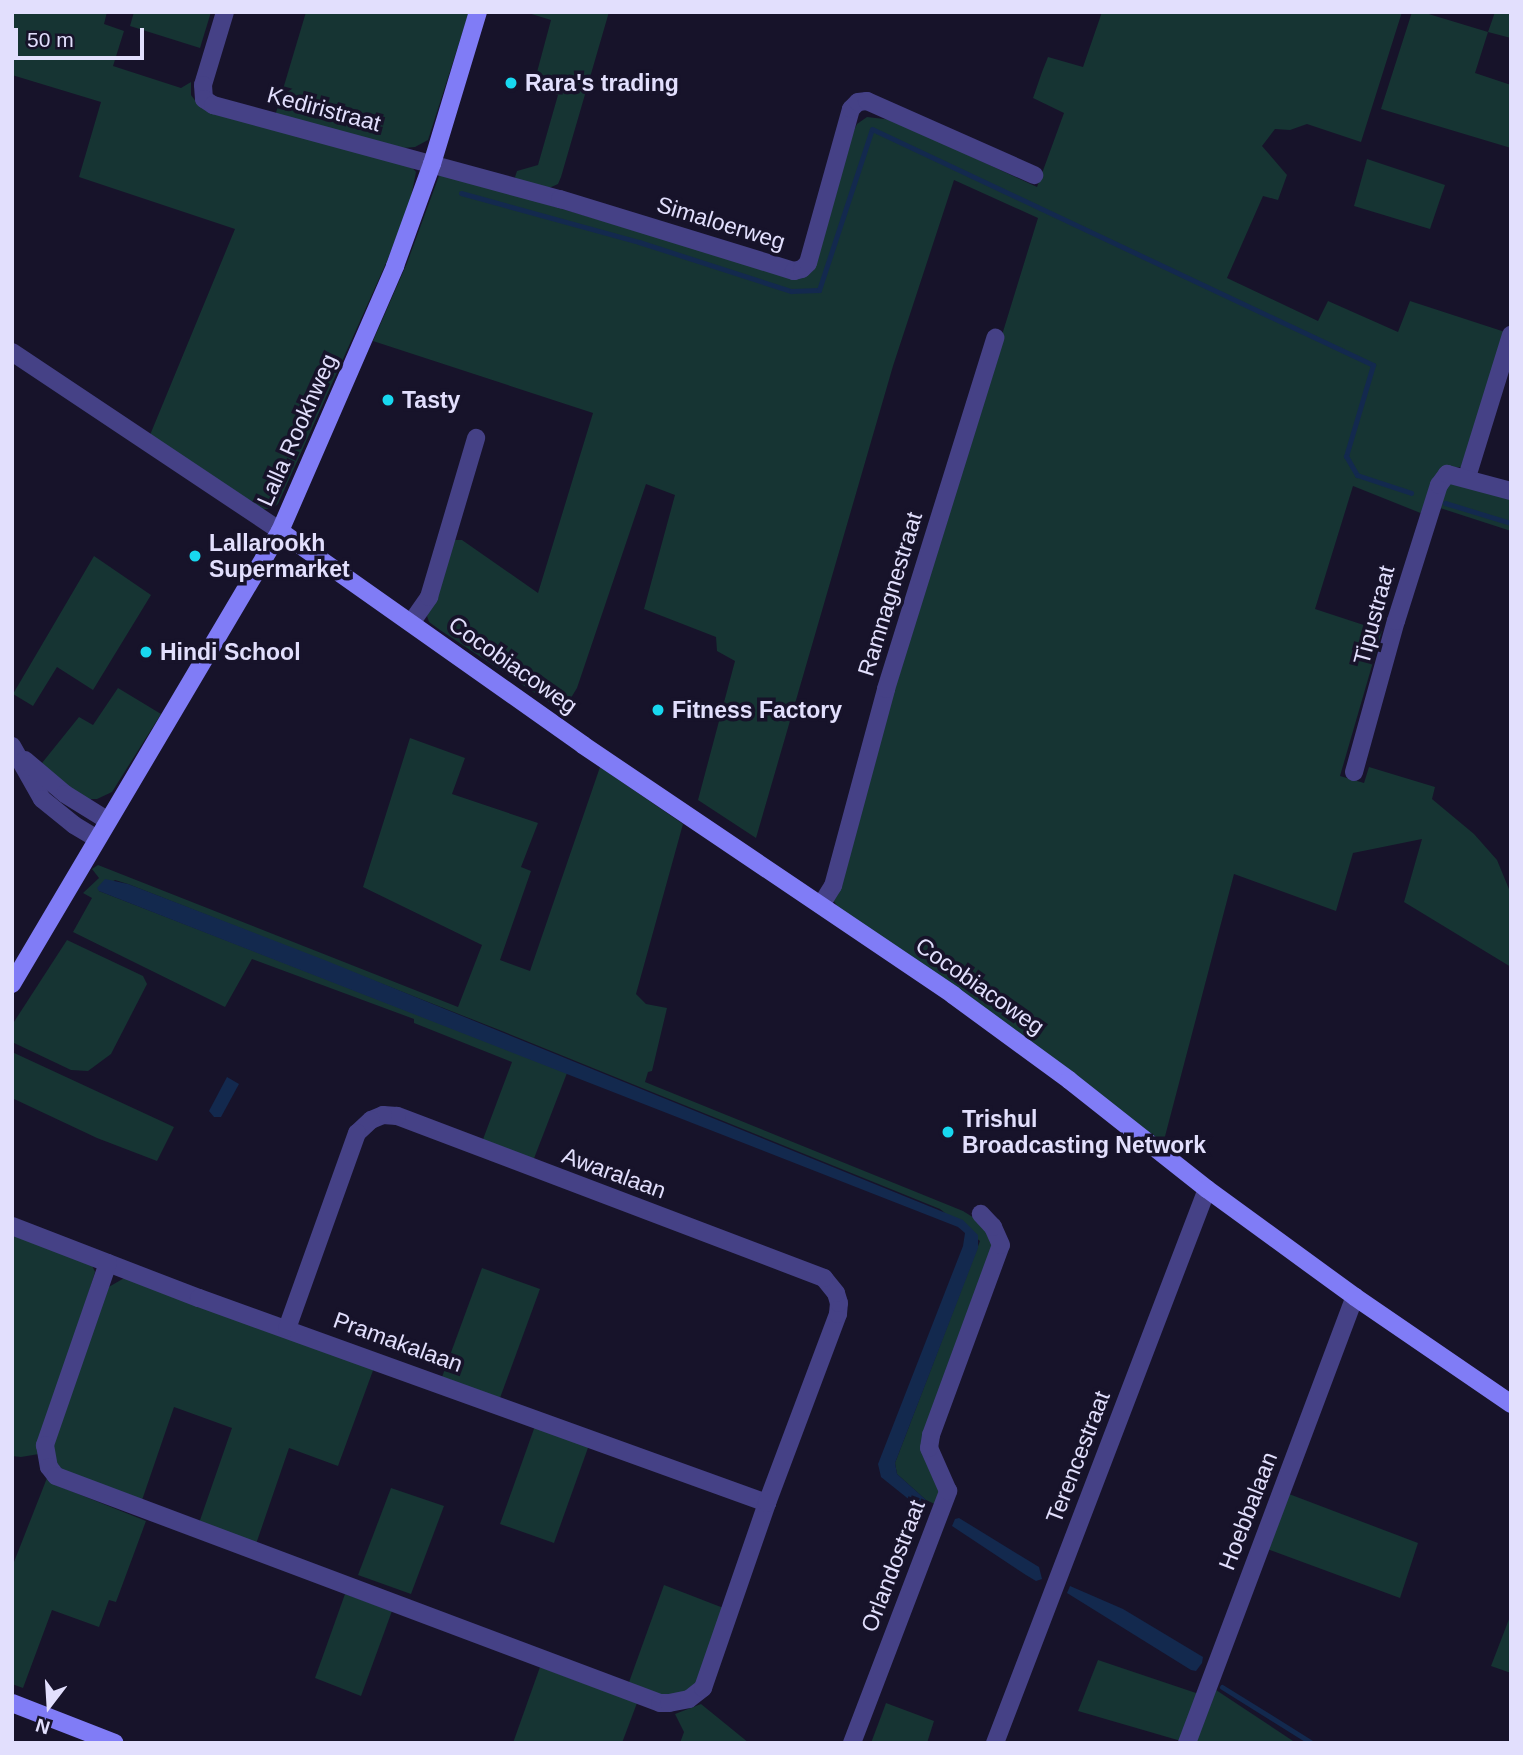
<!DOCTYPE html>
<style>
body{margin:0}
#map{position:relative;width:1523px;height:1755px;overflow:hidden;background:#17132a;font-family:Helvetica,sans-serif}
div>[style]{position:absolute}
.green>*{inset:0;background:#163433}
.water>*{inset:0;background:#13294e}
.stream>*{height:5px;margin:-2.5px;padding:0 2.5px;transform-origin:2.5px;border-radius:2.5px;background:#13294e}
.street>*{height:18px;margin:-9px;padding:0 9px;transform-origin:9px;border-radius:9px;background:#454186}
.secondary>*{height:18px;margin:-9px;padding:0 9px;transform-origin:9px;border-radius:9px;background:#807cf6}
.dots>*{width:19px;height:19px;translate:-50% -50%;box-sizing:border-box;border:4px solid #17132a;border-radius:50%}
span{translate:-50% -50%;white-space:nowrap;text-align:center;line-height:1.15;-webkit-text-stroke:7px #17132a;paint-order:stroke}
.poi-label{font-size:23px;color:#e2dffd;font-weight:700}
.left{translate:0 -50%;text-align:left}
.street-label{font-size:23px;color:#e2dffd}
.frame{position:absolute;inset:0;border:14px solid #e2dffd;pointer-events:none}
.north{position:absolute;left:14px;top:1671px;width:70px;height:70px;-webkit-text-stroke:5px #17132a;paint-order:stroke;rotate:197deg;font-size:19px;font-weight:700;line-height:28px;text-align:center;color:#e2dffd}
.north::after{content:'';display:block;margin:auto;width:24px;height:32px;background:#e2dffd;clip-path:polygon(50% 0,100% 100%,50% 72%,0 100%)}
.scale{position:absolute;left:14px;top:28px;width:130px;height:32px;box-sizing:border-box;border:4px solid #e2dffd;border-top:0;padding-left:9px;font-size:21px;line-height:24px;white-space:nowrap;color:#e2dffd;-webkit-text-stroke:5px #17132a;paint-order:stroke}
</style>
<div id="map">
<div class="green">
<div style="clip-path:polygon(12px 12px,107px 12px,104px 24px,124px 31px,113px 66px,181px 88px,191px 82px,191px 95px,197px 103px,411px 166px,416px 172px,410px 202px,387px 261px,278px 504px,272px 509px,262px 509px,150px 435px,235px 229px,79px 177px,101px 102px,12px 75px)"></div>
<div style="clip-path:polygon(134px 12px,211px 12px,200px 48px,130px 26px)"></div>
<div style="clip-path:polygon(306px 12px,469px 12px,428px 140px,415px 147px,403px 148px,275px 116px)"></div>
<div style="clip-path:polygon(525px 12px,609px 12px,561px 177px,558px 184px,549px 188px,517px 182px,515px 177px,517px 171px,538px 165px,558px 95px,533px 87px,551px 20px)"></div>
<div style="clip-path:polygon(1102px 12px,1402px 12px,1361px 142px,1307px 124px,1290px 130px,1275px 129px,1262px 146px,1287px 175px,1278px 200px,1263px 196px,1227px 278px,1318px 321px,1328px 301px,1398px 332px,1410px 301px,1505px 332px,1462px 467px,1440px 468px,1423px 514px,1353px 486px,1315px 609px,1382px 631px,1340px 776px,1364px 783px,1369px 767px,1435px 787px,1432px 799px,1474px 834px,1497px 860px,1511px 894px,1511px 967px,1404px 902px,1422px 839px,1353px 853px,1336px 911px,1234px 874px,1163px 1144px,838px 907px,833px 900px,888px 705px,1038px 218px,954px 180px,893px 366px,756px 838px,698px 800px,735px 661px,717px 651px,716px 637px,644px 609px,675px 495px,646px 484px,577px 688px,566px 706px,553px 705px,440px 630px,429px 622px,427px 616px,448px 545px,453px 540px,462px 540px,538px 593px,593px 413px,373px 341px,407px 263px,440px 173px,797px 278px,851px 137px,857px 124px,867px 117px,893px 120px,1037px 187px,1064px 113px,1033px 98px,1042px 72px,1048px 57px,1083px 67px)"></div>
<div style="clip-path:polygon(1412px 12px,1422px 12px,1488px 32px,1495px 12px,1511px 12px,1511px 38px,1488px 32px,1475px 73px,1511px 85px,1511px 148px,1381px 109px)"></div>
<div style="clip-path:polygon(1367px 159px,1445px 185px,1430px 229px,1354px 206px)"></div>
<div style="clip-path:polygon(1454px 480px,1511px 496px,1511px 531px,1437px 507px,1443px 490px)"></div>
<div style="clip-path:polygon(94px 556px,151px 595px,93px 690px,57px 667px,33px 706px,13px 694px)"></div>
<div style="clip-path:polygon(118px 688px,161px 714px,112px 792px,97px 799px,86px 799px,57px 778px,42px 763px,79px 717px,93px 725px)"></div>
<div style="clip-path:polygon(410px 738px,465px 758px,452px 794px,538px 823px,521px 867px,531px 871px,500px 960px,530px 971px,600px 767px,683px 824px,636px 994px,646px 1004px,667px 1008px,652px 1071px,648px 1072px,645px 1082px,963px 1211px,979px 1221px,994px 1240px,928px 1430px,943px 1488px,937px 1505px,926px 1500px,897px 1474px,895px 1463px,980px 1241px,940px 1209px,502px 1031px,128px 884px,115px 880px,99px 891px,567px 1073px,533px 1161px,482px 1142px,512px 1062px,414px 1023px,414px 1019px,252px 959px,225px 1007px,73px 932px,92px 898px,83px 893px,99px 878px,92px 869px,98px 865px,458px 1007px,482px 945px,363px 887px)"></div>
<div style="clip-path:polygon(67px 940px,143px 976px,147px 984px,111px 1054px,88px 1071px,71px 1070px,12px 1042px,12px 1025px)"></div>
<div style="clip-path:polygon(12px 1052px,174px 1127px,157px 1161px,97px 1138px,12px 1098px)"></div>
<div style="clip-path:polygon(12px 1233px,91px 1263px,95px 1272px,39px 1454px,21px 1457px,12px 1456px)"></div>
<div style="clip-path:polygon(482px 1268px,540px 1289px,500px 1398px,442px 1377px)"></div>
<div style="clip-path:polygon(126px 1277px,375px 1365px,338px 1466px,289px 1448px,255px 1547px,198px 1526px,232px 1428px,174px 1407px,141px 1503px,74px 1479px,57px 1465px,51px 1442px,107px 1288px)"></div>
<div style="clip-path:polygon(535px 1426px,589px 1445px,554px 1543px,500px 1524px)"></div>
<div style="clip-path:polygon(47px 1478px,56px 1485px,146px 1521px,116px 1602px,109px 1600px,99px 1627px,52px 1610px,23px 1688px,12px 1684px,12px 1567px)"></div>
<div style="clip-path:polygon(391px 1488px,444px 1506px,411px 1594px,358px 1575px)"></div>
<div style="clip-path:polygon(1289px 1494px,1418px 1543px,1400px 1598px,1267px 1549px)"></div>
<div style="clip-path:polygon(664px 1585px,726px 1609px,700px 1686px,667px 1699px,628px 1685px)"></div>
<div style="clip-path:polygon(345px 1594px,392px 1611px,361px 1696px,315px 1678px)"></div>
<div style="clip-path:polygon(1511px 1614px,1511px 1673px,1491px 1666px)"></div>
<div style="clip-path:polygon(1098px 1660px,1199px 1694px,1181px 1741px,1078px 1711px)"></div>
<div style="clip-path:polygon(540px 1667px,637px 1703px,622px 1743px,513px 1743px)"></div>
<div style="clip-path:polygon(1213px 1688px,1296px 1743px,1196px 1743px)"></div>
<div style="clip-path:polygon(886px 1703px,934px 1721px,927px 1743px,871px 1743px)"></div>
<div style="clip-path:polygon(701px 1704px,749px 1743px,680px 1743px,684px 1732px,675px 1714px)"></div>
</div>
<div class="water">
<div style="clip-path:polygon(105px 879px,128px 884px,327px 961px,963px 1220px,978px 1235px,978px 1248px,895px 1463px,897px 1474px,926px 1500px,921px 1509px,881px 1477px,878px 1464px,963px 1246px,965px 1233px,958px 1227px,99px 891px,97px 888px)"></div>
<div style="clip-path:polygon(227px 1077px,239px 1084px,221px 1117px,214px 1117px,209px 1111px)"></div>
<div style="clip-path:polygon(959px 1518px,1039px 1567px,1042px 1579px,1036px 1581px,1026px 1575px,952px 1526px,955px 1519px)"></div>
<div style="clip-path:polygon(1070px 1586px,1123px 1609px,1203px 1657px,1202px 1663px,1196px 1671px,1191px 1670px,1067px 1593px)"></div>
</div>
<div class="stream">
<div style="left:461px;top:193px;width:185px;rotate:15.4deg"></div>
<div style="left:639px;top:242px;width:160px;rotate:17.9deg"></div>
<div style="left:791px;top:291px;width:28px;rotate:-2deg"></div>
<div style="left:819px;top:290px;width:169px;rotate:-71.8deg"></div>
<div style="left:872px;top:129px;width:554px;rotate:25.22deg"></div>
<div style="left:1373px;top:365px;width:95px;rotate:106.5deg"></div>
<div style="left:1346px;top:456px;width:22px;rotate:60deg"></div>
<div style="left:1357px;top:475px;width:57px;rotate:18.4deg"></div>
<div style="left:1445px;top:503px;width:69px;rotate:16.9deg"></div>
<div style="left:1222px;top:1687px;width:106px;rotate:31.9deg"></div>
</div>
<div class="street">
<div style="left:225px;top:12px;width:76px;rotate:106.8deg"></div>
<div style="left:203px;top:85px;width:14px;rotate:86deg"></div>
<div style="left:204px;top:99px;width:11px;rotate:34deg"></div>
<div style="left:213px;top:105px;width:360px;rotate:15.2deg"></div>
<div style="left:560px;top:199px;width:245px;rotate:17.1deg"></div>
<div style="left:794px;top:271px;width:8px;rotate:-14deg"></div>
<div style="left:802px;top:269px;width:8px;rotate:-45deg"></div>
<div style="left:808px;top:263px;width:160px;rotate:-74.4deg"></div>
<div style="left:851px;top:109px;width:10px;rotate:-45deg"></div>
<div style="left:858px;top:102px;width:9px;rotate:-6deg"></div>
<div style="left:867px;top:101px;width:183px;rotate:23.9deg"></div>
<div style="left:12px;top:352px;width:322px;rotate:33.7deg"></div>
<div style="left:1467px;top:477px;width:149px;rotate:-72.8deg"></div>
<div style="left:411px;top:623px;width:32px;rotate:-55deg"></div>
<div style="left:429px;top:597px;width:166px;rotate:-73.5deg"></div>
<div style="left:12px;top:746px;width:61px;rotate:60.5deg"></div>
<div style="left:42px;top:799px;width:41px;rotate:39.1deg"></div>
<div style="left:74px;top:825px;width:26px;rotate:31deg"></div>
<div style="left:25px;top:760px;width:52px;rotate:40.4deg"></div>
<div style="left:65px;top:794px;width:49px;rotate:31.8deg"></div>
<div style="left:1354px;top:772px;width:157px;rotate:-74.5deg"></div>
<div style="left:1396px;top:621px;width:143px;rotate:-72.5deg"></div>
<div style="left:1439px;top:485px;width:14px;rotate:-54deg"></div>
<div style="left:1447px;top:474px;width:66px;rotate:14.9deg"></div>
<div style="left:821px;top:905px;width:22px;rotate:-58deg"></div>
<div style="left:833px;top:886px;width:204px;rotate:-74.9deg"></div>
<div style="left:886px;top:689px;width:368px;rotate:-72.7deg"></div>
<div style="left:12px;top:1226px;width:200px;rotate:21.1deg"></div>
<div style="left:199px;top:1298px;width:604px;rotate:19.85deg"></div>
<div style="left:108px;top:1263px;width:193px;rotate:109.1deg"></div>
<div style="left:45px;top:1445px;width:22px;rotate:80deg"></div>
<div style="left:49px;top:1467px;width:11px;rotate:52deg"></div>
<div style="left:56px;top:1476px;width:645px;rotate:20.6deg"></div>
<div style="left:660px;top:1703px;width:9px"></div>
<div style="left:669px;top:1703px;width:20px;rotate:-11deg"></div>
<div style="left:689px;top:1699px;width:18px;rotate:-38deg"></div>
<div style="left:703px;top:1688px;width:196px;rotate:-70.9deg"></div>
<div style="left:767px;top:1503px;width:202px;rotate:-69.4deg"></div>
<div style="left:838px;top:1314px;width:11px;rotate:-85deg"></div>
<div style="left:839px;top:1303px;width:10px;rotate:-107deg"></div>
<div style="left:836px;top:1293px;width:19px;rotate:-129deg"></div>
<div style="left:824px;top:1278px;width:457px;rotate:-159.2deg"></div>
<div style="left:397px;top:1116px;width:14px;rotate:-176deg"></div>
<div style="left:383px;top:1115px;width:13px;rotate:157deg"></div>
<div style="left:371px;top:1120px;width:19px;rotate:137deg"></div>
<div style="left:357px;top:1133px;width:207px;rotate:109.7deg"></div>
<div style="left:852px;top:1743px;width:270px;rotate:-69.1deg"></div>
<div style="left:948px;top:1491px;width:47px;rotate:-113.8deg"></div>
<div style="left:929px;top:1448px;width:13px;rotate:-81deg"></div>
<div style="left:931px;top:1435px;width:202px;rotate:-69.8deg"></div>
<div style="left:1001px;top:1245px;width:20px;rotate:-114deg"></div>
<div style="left:993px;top:1227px;width:18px;rotate:-133deg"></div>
<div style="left:995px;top:1743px;width:593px;rotate:-69.06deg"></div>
<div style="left:1187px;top:1743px;width:477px;rotate:-69.4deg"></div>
</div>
<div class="secondary">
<div style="left:280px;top:531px;width:371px;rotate:35.2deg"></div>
<div style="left:583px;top:745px;width:447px;rotate:34deg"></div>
<div style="left:953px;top:995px;width:144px;rotate:36.2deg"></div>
<div style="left:1069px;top:1080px;width:176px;rotate:38.3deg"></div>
<div style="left:1207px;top:1189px;width:183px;rotate:36.1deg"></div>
<div style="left:1355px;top:1297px;width:189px;rotate:34.4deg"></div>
<div style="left:12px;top:984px;width:526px;rotate:-59.39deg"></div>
<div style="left:280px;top:531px;width:289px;rotate:-66.5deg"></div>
<div style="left:395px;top:266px;width:109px;rotate:-70.1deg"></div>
<div style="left:432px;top:164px;width:159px;rotate:-73.2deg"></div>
<div style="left:12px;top:1703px;width:110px;rotate:21.2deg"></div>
</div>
<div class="dots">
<div style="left:511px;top:83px;background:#18d8f0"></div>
<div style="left:388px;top:400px;background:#18d8f0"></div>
<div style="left:195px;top:556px;background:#18d8f0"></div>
<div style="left:146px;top:652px;background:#18d8f0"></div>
<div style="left:658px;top:710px;background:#18d8f0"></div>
<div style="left:948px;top:1132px;background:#18d8f0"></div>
</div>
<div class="poi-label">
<span class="left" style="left:525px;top:83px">Rara's trading</span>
<span class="left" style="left:402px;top:400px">Tasty</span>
<span class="left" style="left:209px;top:556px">Lallarookh<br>Supermarket</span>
<span class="left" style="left:160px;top:652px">Hindi School</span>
<span class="left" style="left:672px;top:710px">Fitness Factory</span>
<span class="left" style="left:962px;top:1132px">Trishul<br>Broadcasting Network</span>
</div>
<div class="street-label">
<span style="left:324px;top:109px;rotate:15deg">Kediristraat</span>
<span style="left:721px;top:223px;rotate:17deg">Simaloerweg</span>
<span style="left:297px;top:430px;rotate:-66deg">Lalla Rookhweg</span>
<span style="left:890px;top:594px;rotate:-73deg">Ramnagnestraat</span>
<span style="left:1374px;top:615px;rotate:-75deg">Tipustraat</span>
<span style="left:513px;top:665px;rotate:35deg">Cocobiacoweg</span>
<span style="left:980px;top:986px;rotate:35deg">Cocobiacoweg</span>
<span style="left:614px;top:1173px;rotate:20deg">Awaralaan</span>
<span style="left:398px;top:1342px;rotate:20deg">Pramakalaan</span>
<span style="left:1078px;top:1457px;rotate:-69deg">Terencestraat</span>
<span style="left:1248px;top:1511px;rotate:-69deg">Hoebbalaan</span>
<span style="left:893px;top:1566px;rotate:-69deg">Orlandostraat</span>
</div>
<div class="frame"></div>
<div class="north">N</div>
<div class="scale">50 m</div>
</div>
